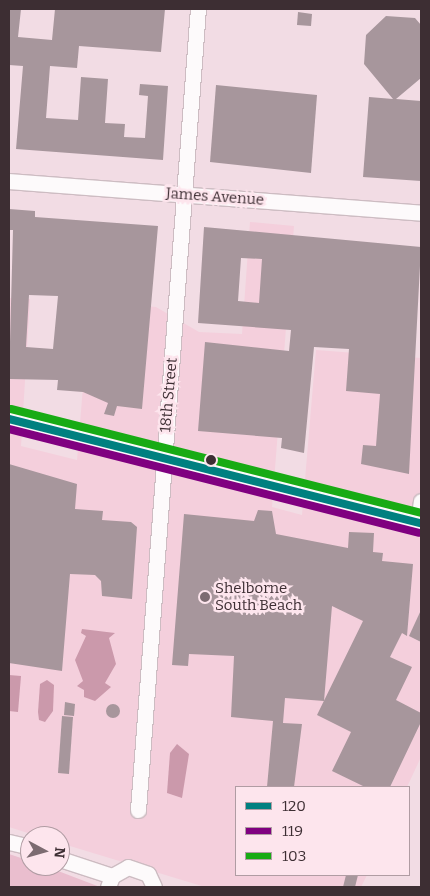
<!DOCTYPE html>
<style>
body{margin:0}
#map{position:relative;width:430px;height:896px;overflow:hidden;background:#f2dce4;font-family:Bitter,serif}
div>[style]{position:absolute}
.built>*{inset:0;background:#f4cfdc}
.green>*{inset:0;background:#eabece}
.water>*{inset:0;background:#cb99ab}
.building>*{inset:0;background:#a7969c}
.round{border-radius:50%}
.roads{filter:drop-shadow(1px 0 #cdbcc2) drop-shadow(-1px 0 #cdbcc2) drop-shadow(0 1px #cdbcc2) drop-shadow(0 -1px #cdbcc2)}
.street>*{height:15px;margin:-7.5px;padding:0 7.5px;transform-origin:7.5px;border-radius:7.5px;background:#fdfafb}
.primary>*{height:24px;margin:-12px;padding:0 12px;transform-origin:12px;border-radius:12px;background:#fdfafb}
.bus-1>*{height:8px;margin:-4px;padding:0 4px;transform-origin:4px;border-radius:4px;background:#008080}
.bus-2>*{height:8px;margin:-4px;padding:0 4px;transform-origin:4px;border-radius:4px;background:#800080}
.bus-3>*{height:8px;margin:-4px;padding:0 4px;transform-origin:4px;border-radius:4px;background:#18ab14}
.dots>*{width:14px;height:14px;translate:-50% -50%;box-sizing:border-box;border:2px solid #fde5ed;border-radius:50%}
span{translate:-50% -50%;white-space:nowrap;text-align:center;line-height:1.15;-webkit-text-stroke:5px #fde5ed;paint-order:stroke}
.street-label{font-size:15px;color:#3d2e33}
.poi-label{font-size:15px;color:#3d2e33}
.left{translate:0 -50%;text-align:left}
.frame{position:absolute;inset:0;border:10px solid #3d2e33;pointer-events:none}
.legend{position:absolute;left:235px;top:786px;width:175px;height:90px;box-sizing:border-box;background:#fde5ed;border:1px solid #b09ca3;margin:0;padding:6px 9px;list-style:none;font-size:15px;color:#3d2e33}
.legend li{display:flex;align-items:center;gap:10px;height:25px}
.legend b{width:25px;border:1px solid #b09ca3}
.north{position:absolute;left:20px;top:826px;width:50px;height:50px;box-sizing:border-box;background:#fde5ed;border:1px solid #b09ca3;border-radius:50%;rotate:96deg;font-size:14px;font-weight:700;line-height:20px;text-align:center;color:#3d2e33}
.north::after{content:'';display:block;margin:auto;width:18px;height:22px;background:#7c6b71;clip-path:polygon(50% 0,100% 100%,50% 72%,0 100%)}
</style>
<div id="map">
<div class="built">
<div style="clip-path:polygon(250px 222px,294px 226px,272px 507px,302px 515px,316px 350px,421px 358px,421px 757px,407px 787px,236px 787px,236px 875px,367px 875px,361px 887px,205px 887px,60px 843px,60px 836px,37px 836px,9px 827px,9px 298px,30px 299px,21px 446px,77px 460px,90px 301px,156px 307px,199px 332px,242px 334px)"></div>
</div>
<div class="green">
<div style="clip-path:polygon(9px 854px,30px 861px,30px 866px,45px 866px,100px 887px,9px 887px)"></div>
</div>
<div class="water">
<div style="clip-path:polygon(82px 629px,115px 633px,109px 638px,116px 664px,105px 683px,111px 687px,95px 701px,84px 697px,84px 690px,77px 686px,83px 681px,75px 660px,86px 636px,81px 633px)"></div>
<div style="clip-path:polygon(9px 675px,21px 676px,18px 712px,9px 711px)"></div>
<div style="clip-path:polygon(47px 680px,54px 685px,53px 711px,45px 722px,39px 720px,38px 712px,40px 684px)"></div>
<div style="clip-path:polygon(177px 744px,189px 754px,182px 798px,167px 793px,170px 753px)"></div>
</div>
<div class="building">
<div style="clip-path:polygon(9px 9px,21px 9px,18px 37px,52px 40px,55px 9px,165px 9px,161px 52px,79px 46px,77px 68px,50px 66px,46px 118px,78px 120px,81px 77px,108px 79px,105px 123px,125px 124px,124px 137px,145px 138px,148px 96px,139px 95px,140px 84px,168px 86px,163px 160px,16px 149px,23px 66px,9px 65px)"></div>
<div style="clip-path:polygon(298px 12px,312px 14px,311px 26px,297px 25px)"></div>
<div style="clip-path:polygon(386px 16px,415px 18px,421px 25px,421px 78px,396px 99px,421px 101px,421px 181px,363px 177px,369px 97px,393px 99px,364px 64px,366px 35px)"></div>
<div style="clip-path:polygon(216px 85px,317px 95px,311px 173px,210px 162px)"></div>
<div style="clip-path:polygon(evenodd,9px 209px,35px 211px,35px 217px,158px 226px,142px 409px,117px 406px,114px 416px,104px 414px,108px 403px,83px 392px,57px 390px,58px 380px,9px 379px,13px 230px,9px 230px,9px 209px,29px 295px,58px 296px,53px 349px,26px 347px,29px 295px)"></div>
<div style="clip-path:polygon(evenodd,204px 227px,421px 247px,409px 474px,361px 464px,363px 445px,376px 446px,380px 394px,346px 391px,349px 349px,314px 347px,304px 453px,281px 448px,282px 438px,198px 431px,205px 342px,289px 351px,291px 330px,198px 323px,204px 227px,241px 258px,262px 259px,259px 303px,238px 301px,241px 258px)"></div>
<div style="clip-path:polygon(9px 464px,77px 484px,75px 509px,103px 511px,102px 520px,131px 522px,137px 527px,132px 599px,102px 596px,101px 581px,95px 575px,70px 574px,62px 671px,9px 663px)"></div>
<div style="clip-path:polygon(258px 510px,272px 511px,276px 534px,348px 548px,349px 532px,374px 533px,373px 552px,383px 553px,382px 561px,413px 564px,407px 636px,402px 633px,390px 657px,412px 667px,396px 700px,421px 713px,421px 722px,390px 787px,365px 787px,332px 771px,351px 732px,317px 715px,363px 621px,332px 606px,324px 701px,285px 698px,283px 723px,302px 724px,294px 787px,267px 787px,273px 721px,231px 717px,234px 656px,189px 654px,188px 666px,172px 665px,184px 514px,254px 521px)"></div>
<div style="clip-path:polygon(421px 610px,421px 642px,409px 636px)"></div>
<div style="clip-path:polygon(65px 702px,75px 704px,74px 716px,64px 715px)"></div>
<div class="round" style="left:106px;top:704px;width:14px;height:14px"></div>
<div style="clip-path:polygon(62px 716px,73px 717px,69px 774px,58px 773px)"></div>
<div style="clip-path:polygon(346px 875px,358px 875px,355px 887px,343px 887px)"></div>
</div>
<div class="roads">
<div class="street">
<div style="left:9px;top:181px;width:413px;rotate:4.4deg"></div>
<div style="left:418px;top:522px;width:21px;rotate:-82deg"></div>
<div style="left:138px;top:810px;width:803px;rotate:-85.72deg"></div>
<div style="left:9px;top:842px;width:22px;rotate:13deg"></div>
<div style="left:60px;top:859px;width:55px;rotate:18.1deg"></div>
<div style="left:108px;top:887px;width:12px;rotate:-70deg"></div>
<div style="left:112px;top:876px;width:18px;rotate:-29deg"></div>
<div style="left:128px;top:867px;width:21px;rotate:19deg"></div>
<div style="left:148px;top:874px;width:14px;rotate:65deg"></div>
</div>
<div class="primary">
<div style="left:9px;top:419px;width:425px;rotate:14.2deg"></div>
</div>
</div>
<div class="bus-1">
<div style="left:9px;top:419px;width:425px;rotate:14.2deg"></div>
</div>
<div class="bus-2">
<div style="left:9px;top:429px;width:423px;rotate:14.2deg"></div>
</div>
<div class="bus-3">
<div style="left:11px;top:409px;width:423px;rotate:14.2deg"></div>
</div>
<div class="dots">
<div style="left:211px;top:460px;background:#3d2e33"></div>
<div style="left:205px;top:597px;background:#7c6b71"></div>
</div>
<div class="street-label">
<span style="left:215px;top:197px;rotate:4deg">James Avenue</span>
<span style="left:169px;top:395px;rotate:-85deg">18th Street</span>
</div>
<div class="poi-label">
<span class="left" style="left:215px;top:597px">Shelborne<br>South Beach</span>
</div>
<div class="frame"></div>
<ul class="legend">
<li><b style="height:6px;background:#008080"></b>120</li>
<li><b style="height:6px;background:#800080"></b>119</li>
<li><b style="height:6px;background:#18ab14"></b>103</li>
</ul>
<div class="north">N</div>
</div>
